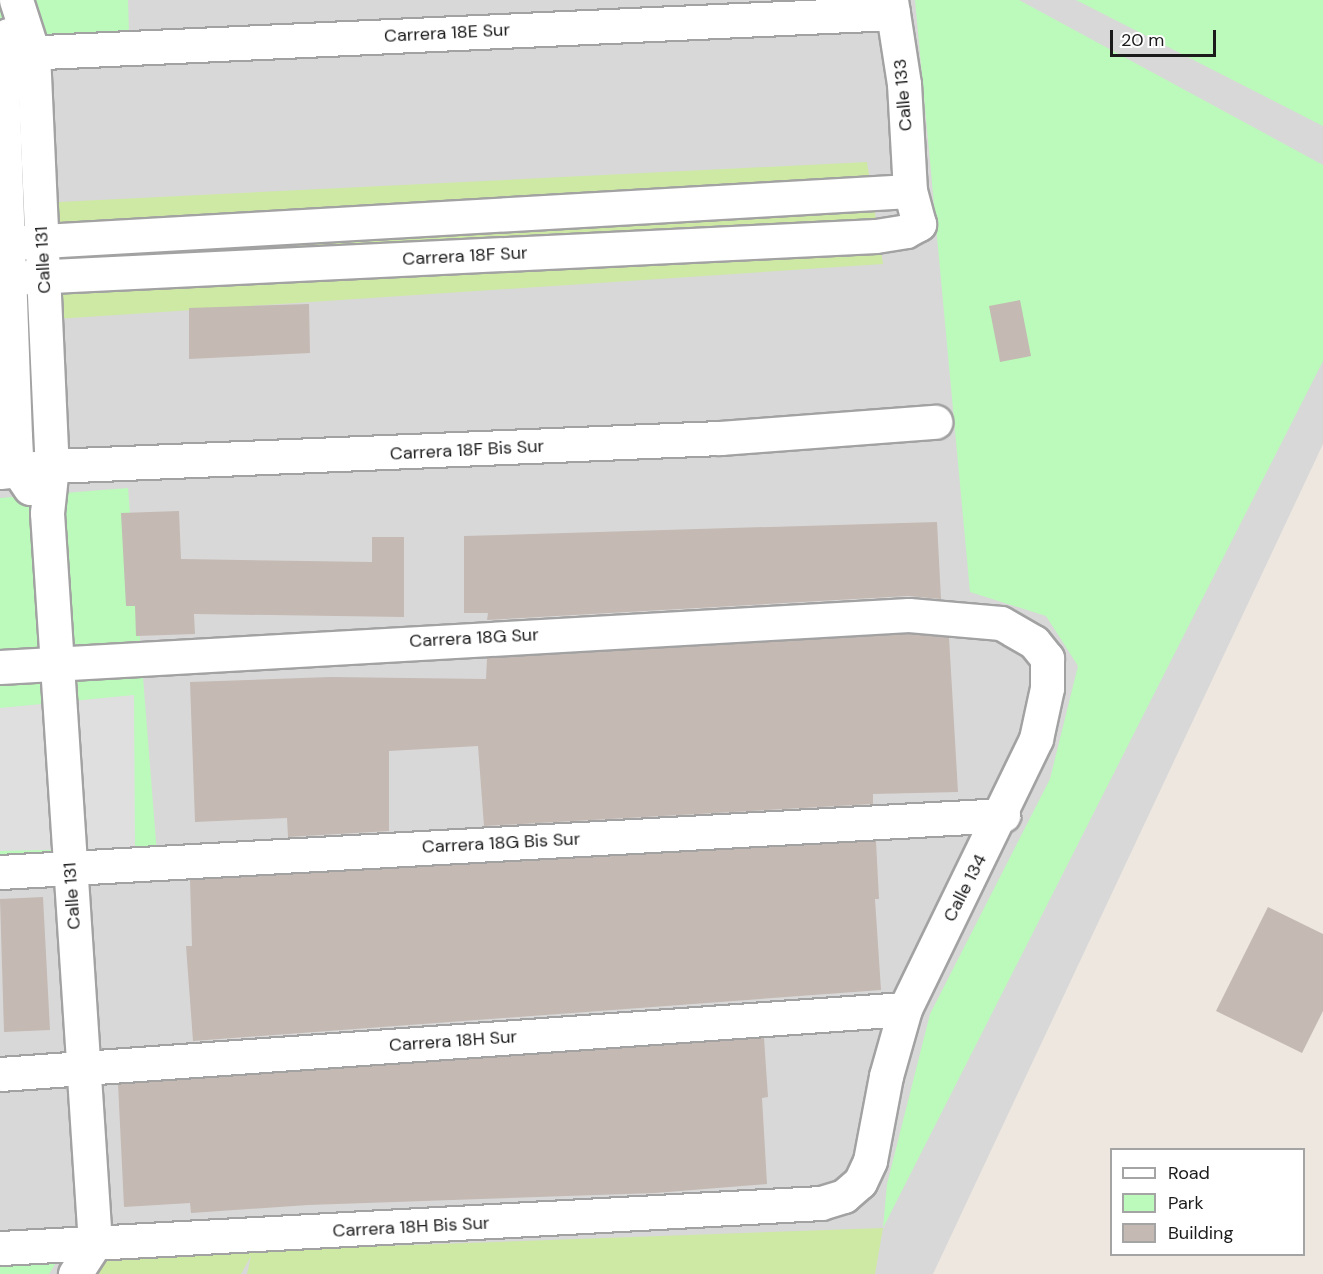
<!DOCTYPE html>
<style>
body{margin:0}
#map{position:relative;width:1323px;height:1274px;overflow:hidden;background:#ede7e0;font-family:"DM Sans",sans-serif}
div>[style]{position:absolute}
.residential>*{inset:0;background:#d9d8d8}
.grass>*{inset:0;background:#cde9a4}
.park>*{inset:0;background:#bbfaba}
.parking>*{inset:0;background:#dfdfdf}
.building>*{inset:0;background:#c4b9b3}
.roads{filter:drop-shadow(2px 0 #a2a2a2) drop-shadow(-2px 0 #a2a2a2) drop-shadow(0 2px #a2a2a2) drop-shadow(0 -2px #a2a2a2)}
.minor>*{height:33px;margin:-16.5px;padding:0 16.5px;transform-origin:16.5px;border-radius:16.5px;background:#fff}
span{translate:-50% -50%;white-space:nowrap;text-align:center;line-height:1.15;-webkit-text-stroke:6px #fff;paint-order:stroke}
.street-label{font-size:18px;color:#1b1b1b}
.legend{position:absolute;left:1110px;top:1148px;width:195px;height:108px;box-sizing:border-box;background:#fff;border:2px solid #a4a4a4;margin:0;padding:8px 10px;list-style:none;font-size:18px;color:#1b1b1b}
.legend li{display:flex;align-items:center;gap:12px;height:30px}
.legend b{width:30px;border:2px solid #a4a4a4}
.scale{position:absolute;left:1110px;top:30px;width:106px;height:27px;box-sizing:border-box;border:3px solid #1b1b1b;border-top:0;padding-left:8px;font-size:18px;line-height:21px;white-space:nowrap;color:#1b1b1b;-webkit-text-stroke:4px #fff;paint-order:stroke}
</style>
<div id="map">
<div class="residential">
<div style="clip-path:polygon(0 0,1088px 0,1323px 125px,1323px 444px,933px 1274px,0 1274px)"></div>
</div>
<div class="grass">
<div style="clip-path:polygon(867px 162px,883px 264px,41px 320px,38px 203px)"></div>
<div style="clip-path:polygon(883px 1228px,875px 1274px,247px 1274px,251px 1256px,241px 1274px,96px 1274px,108px 1256px)"></div>
</div>
<div class="park">
<div style="clip-path:polygon(0 0,128px 0,129px 33px,0 44px)"></div>
<div style="clip-path:polygon(915px 0,1019px 0,1323px 165px,1323px 361px,883px 1228px,887px 1184px,930px 1014px,1050px 779px,1078px 666px,1046px 616px,970px 592px)"></div>
<div style="clip-path:polygon(1076px 0,1323px 0,1323px 126px)"></div>
<div style="clip-path:polygon(128px 488px,157px 854px,0 865px,0 498px)"></div>
<div style="clip-path:polygon(59px 1258px,49px 1274px,0 1274px,0 1262px)"></div>
</div>
<div class="parking">
<div style="clip-path:polygon(134px 695px,135px 848px,0 851px,0 708px)"></div>
</div>
<div class="building">
<div style="clip-path:polygon(1020px 300px,1031px 356px,1000px 362px,989px 306px)"></div>
<div style="clip-path:polygon(309px 304px,310px 353px,189px 359px,189px 308px)"></div>
<div style="clip-path:polygon(179px 511px,181px 559px,372px 562px,372px 537px,404px 537px,404px 617px,194px 614px,195px 634px,136px 636px,135px 606px,126px 606px,121px 513px)"></div>
<div style="clip-path:polygon(937px 522px,941px 599px,908px 596px,487px 620px,488px 613px,464px 613px,464px 536px)"></div>
<div style="clip-path:polygon(909px 634px,949px 637px,958px 792px,873px 794px,873px 804px,484px 826px,478px 746px,389px 751px,389px 831px,288px 837px,287px 818px,195px 822px,190px 682px,330px 677px,486px 679px,487px 658px)"></div>
<div style="clip-path:polygon(876px 841px,879px 899px,875px 899px,881px 990px,193px 1041px,186px 946px,192px 946px,190px 880px)"></div>
<div style="clip-path:polygon(43px 897px,50px 1030px,4px 1032px,0 899px)"></div>
<div style="clip-path:polygon(1268px 907px,1323px 934px,1323px 1011px,1302px 1053px,1216px 1011px)"></div>
<div style="clip-path:polygon(764px 1038px,768px 1097px,762px 1098px,767px 1184px,655px 1193px,308px 1205px,191px 1213px,190px 1203px,124px 1207px,118px 1084px)"></div>
</div>
<div class="roads">
<div class="minor">
<div style="left:16px;top:0;width:56px;rotate:72.2deg"></div>
<div style="left:33px;top:53px;width:413px;rotate:87.4deg"></div>
<div style="left:52px;top:466px;width:47px;rotate:96.1deg"></div>
<div style="left:47px;top:513px;width:732px;rotate:86.24deg"></div>
<div style="left:95px;top:1243px;width:37px;rotate:123deg"></div>
<div style="left:8px;top:35px;width:20px;rotate:110deg"></div>
<div style="left:1px;top:54px;width:382px;rotate:87.9deg"></div>
<div style="left:15px;top:436px;width:33px;rotate:87deg"></div>
<div style="left:17px;top:469px;width:23px;rotate:56deg"></div>
<div style="left:0;top:54px;width:894px;rotate:-2.63deg"></div>
<div style="left:8px;top:243px;width:903px;rotate:-3.3deg"></div>
<div style="left:10px;top:278px;width:867px;rotate:-2.78deg"></div>
<div style="left:876px;top:236px;width:30px;rotate:-9deg"></div>
<div style="left:906px;top:231px;width:15px;rotate:-28deg"></div>
<div style="left:919px;top:224px;width:34px;rotate:-105deg"></div>
<div style="left:910px;top:191px;width:107px;rotate:-93.2deg"></div>
<div style="left:904px;top:84px;width:85px;rotate:-98.8deg"></div>
<div style="left:0;top:472px;width:52px;rotate:-6.6deg"></div>
<div style="left:52px;top:466px;width:669px;rotate:-2.4deg"></div>
<div style="left:720px;top:438px;width:216px;rotate:-4.3deg"></div>
<div style="left:0;top:667px;width:910px;rotate:-3.27deg"></div>
<div style="left:909px;top:615px;width:92px;rotate:5deg"></div>
<div style="left:1001px;top:623px;width:38px;rotate:30deg"></div>
<div style="left:1034px;top:642px;width:21px;rotate:51deg"></div>
<div style="left:1047px;top:658px;width:30px;rotate:90deg"></div>
<div style="left:1047px;top:688px;width:52px;rotate:102.2deg"></div>
<div style="left:1036px;top:739px;width:300px;rotate:115.9deg"></div>
<div style="left:905px;top:1009px;width:70px;rotate:105.8deg"></div>
<div style="left:886px;top:1076px;width:86px;rotate:100.7deg"></div>
<div style="left:870px;top:1161px;width:23px;rotate:115deg"></div>
<div style="left:860px;top:1182px;width:21px;rotate:139deg"></div>
<div style="left:844px;top:1196px;width:24px;rotate:163deg"></div>
<div style="left:821px;top:1203px;width:822px;rotate:176.86deg"></div>
<div style="left:0;top:872px;width:1005px;rotate:-3.25deg"></div>
<div style="left:0;top:1074px;width:907px;rotate:-4.11deg"></div>
</div>
</div>
<div class="street-label">
<span style="left:447px;top:33px;rotate:-3deg">Carrera 18E Sur</span>
<span style="left:903px;top:95px;rotate:-95deg">Calle 133</span>
<span style="left:465px;top:256px;rotate:-3deg">Carrera 18F Sur</span>
<span style="left:43px;top:260px;rotate:-93deg">Calle 131</span>
<span style="left:467px;top:450px;rotate:-3deg">Carrera 18F Bis Sur</span>
<span style="left:474px;top:638px;rotate:-3deg">Carrera 18G Sur</span>
<span style="left:501px;top:843px;rotate:-3deg">Carrera 18G Bis Sur</span>
<span style="left:965px;top:888px;rotate:-63deg">Calle 134</span>
<span style="left:72px;top:896px;rotate:-94deg">Calle 131</span>
<span style="left:453px;top:1041px;rotate:-4deg">Carrera 18H Sur</span>
<span style="left:411px;top:1227px;rotate:-3deg">Carrera 18H Bis Sur</span>
</div>
<ul class="legend">
<li><b style="height:8px;background:#fff"></b>Road</li>
<li><b style="height:16px;background:#bbfaba"></b>Park</li>
<li><b style="height:16px;background:#c4b9b3"></b>Building</li>
</ul>
<div class="scale">20 m</div>
</div>
